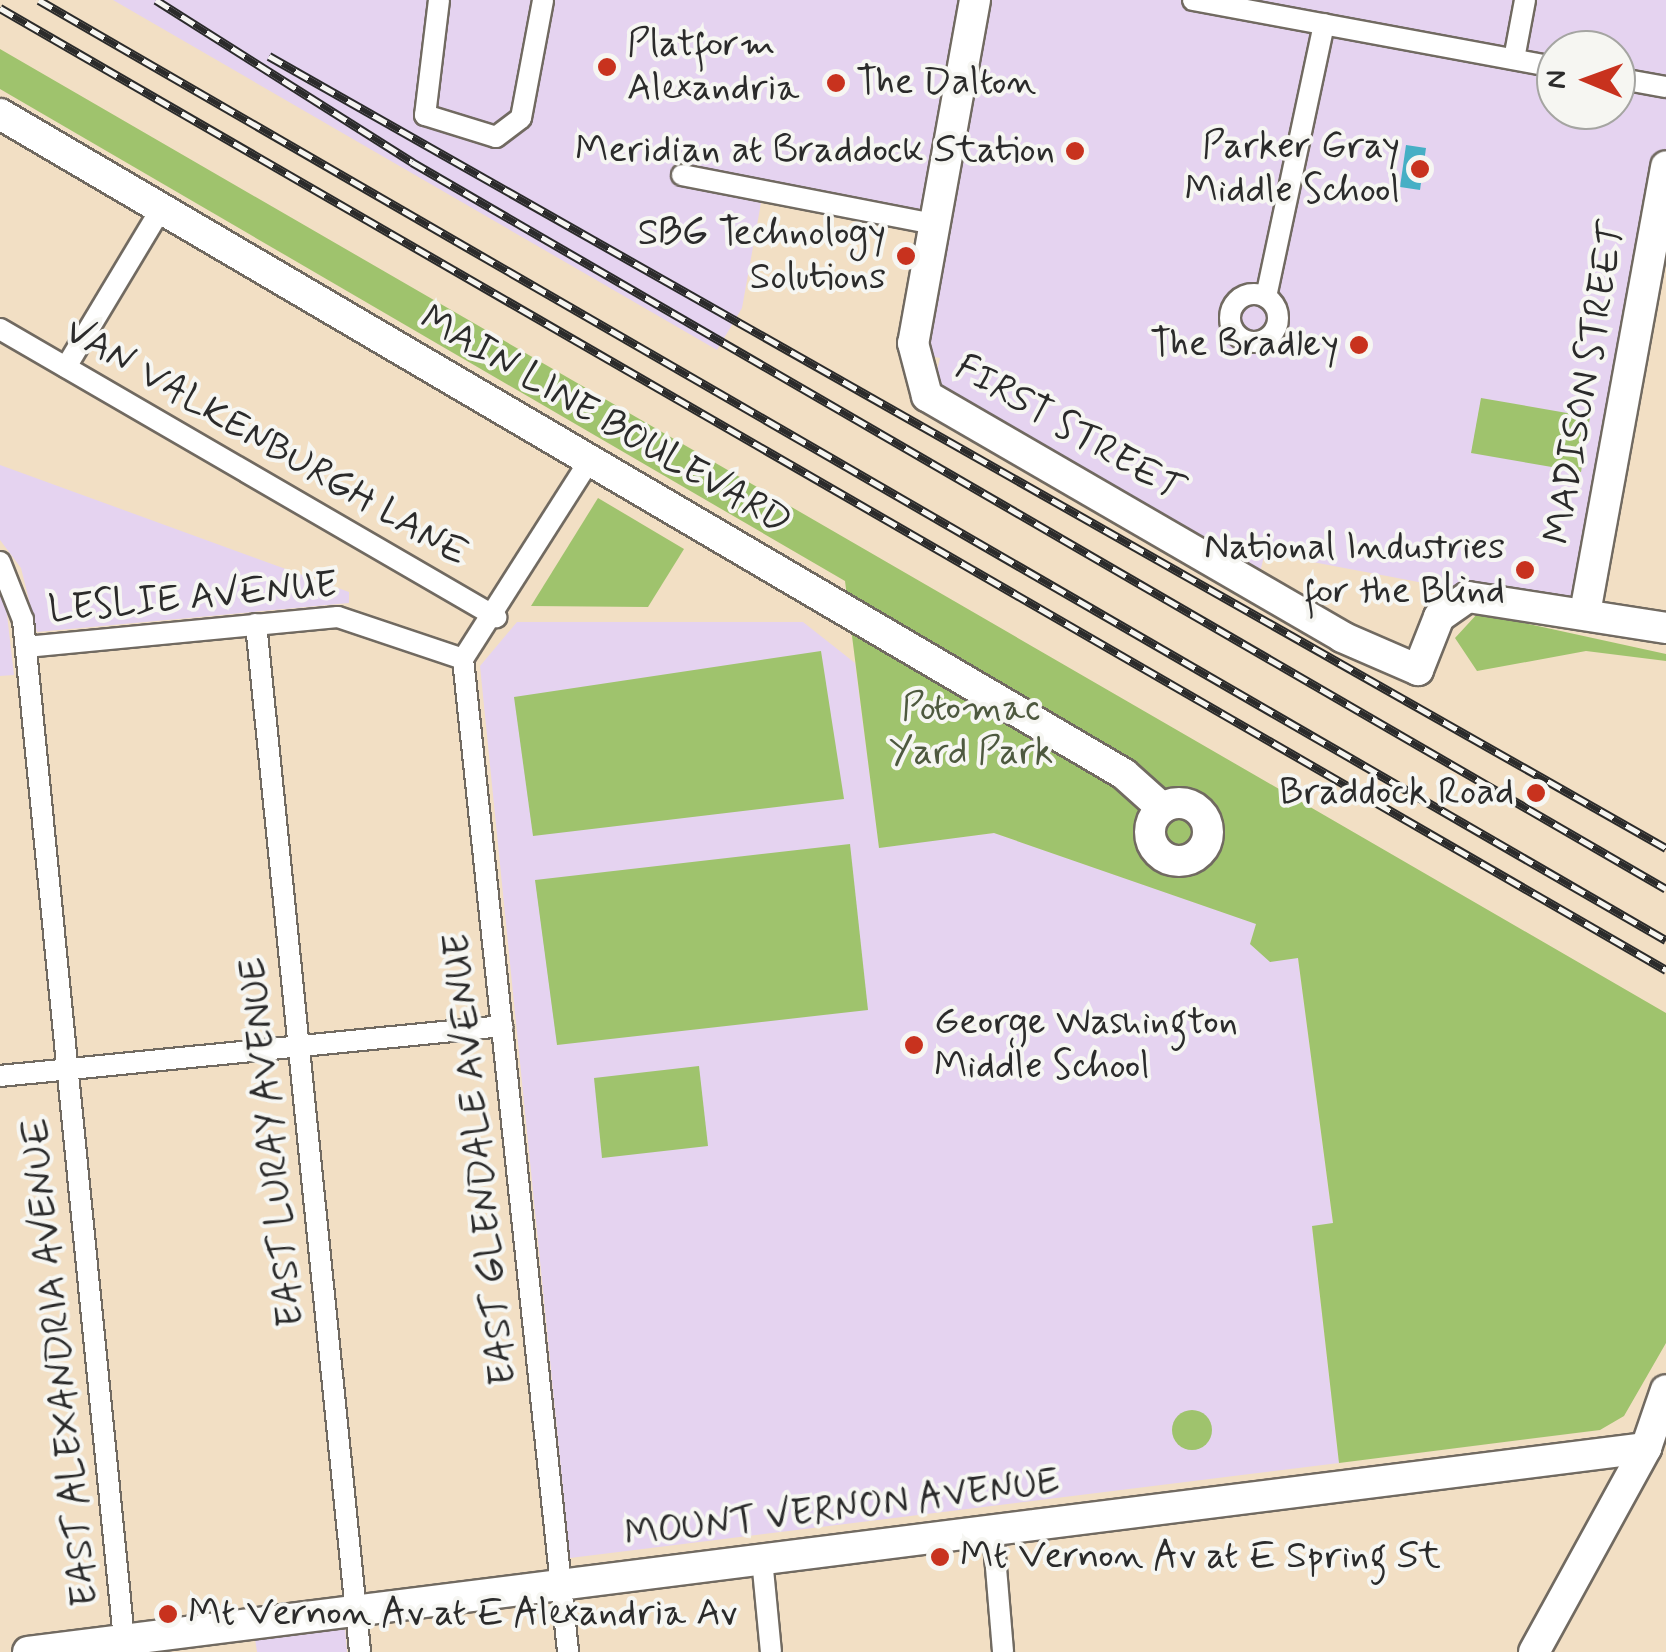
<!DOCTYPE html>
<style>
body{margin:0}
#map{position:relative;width:1666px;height:1652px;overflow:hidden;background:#f2dfc4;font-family:Mynerve,sans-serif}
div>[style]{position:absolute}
.built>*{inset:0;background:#e5d3f0}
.green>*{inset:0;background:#9fc36d}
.round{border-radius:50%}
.water>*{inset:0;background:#46afc5}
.roads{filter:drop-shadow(2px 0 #716a61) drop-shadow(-2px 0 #716a61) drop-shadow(0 2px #716a61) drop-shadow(0 -2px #716a61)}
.street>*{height:20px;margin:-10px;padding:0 10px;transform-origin:10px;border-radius:10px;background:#fff}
.street>.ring{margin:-10px;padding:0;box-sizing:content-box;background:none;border:20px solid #fff;border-radius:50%}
.secondary>*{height:30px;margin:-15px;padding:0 15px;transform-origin:15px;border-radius:15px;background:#fff}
.secondary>.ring{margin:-15px;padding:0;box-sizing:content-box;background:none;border:30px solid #fff;border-radius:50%}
.rail>*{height:9px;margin-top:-4.5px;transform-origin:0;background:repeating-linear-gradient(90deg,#f6f6f2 0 15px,#2b2b2b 0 30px);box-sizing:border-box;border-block:2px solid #2b2b2b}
.dots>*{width:28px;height:28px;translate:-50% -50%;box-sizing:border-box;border:5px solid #f6f6f2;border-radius:50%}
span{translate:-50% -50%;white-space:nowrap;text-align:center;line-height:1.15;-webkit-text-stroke:8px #f6f6f2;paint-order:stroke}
.poi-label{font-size:38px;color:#2b2b2b}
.left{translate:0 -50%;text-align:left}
.right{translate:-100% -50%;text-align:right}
.street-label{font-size:38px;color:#2b2b2b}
.park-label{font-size:38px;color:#4e593f}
.north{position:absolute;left:1536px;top:30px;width:100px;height:100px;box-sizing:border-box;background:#f6f6f2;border:2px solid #a5a5a2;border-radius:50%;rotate:271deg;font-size:28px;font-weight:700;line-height:40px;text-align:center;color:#2b2b2b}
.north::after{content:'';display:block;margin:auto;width:35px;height:45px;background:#c8321e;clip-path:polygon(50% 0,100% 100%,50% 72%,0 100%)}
</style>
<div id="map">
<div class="built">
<div style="clip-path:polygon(evenodd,113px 0,1666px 0,1666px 154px,1583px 613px,1265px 553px,1260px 572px,950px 394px,935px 379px,940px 358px,913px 353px,933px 226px,763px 192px,742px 308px,717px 350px,113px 0,1556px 50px,1616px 50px,1616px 110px,1556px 110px,1556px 50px)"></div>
<div style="clip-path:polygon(0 465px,349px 592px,349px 603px,37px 632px,21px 568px,0 540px)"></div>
<div style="clip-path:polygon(0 591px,6px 606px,14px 675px,0 676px)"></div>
<div style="clip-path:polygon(517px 622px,803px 622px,855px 663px,879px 847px,994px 833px,1257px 924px,1298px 958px,1333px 1224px,1312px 1227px,1339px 1463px,570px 1558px,480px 666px)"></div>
<div style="clip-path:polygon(345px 1628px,347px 1652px,257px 1652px,255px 1639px)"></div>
</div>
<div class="green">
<div style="clip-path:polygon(0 49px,1666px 1013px,1666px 1343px,1624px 1416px,1600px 1430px,1339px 1463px,1312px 1226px,1333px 1223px,1298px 958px,1270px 962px,1250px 944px,1256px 924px,994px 833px,879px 848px,845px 581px,0 89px)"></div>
<div style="clip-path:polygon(1481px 398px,1590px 417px,1581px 472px,1471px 453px)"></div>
<div style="clip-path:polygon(598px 498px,684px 549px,648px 607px,531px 606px)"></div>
<div style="clip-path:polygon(1478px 613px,1666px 654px,1666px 661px,1586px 651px,1477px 671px,1455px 638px)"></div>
<div style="clip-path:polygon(821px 651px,844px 799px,533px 836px,514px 697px)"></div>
<div style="clip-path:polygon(850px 844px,868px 1010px,557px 1045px,535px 880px)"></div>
<div style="clip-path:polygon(699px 1066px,708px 1146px,602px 1158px,594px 1078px)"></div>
<div class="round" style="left:1172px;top:1410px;width:40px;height:40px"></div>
</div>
<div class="water">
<div style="clip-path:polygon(1406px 145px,1426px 148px,1420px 190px,1400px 187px)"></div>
</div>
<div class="roads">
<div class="street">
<div style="left:439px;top:0;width:116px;rotate:96.9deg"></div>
<div style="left:425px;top:115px;width:74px;rotate:17.2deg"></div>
<div style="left:496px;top:137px;width:31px;rotate:-37deg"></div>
<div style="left:521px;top:118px;width:120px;rotate:-79.4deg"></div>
<div style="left:1193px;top:0;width:369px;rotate:10.5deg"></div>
<div style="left:1514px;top:59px;width:60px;rotate:-79.4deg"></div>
<div style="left:1616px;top:78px;width:51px;rotate:10.2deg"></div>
<div style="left:682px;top:175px;width:257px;rotate:11deg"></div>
<div class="ring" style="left:1230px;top:294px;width:28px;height:28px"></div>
<div style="left:1266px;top:297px;width:279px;rotate:-78deg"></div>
<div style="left:0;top:329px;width:574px;rotate:30.14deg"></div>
<div style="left:66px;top:367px;width:184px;rotate:-59deg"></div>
<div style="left:0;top:562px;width:62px;rotate:68.4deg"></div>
<div style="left:23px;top:620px;width:1035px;rotate:84.34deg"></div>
<div style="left:256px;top:624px;width:1033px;rotate:84.22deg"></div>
<div style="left:26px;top:647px;width:313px;rotate:-5.5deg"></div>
<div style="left:338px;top:617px;width:132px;rotate:18.6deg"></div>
<div style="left:463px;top:659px;width:999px;rotate:83.96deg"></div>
<div style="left:463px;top:659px;width:238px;rotate:-57.5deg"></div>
<div style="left:0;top:1076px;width:505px;rotate:-5.68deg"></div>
<div style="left:993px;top:1532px;width:120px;rotate:85.2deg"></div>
<div style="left:762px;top:1559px;width:93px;rotate:84.5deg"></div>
</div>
<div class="secondary">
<div style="left:975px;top:0;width:349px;rotate:100.2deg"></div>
<div style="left:913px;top:343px;width:55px;rotate:75.2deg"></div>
<div style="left:927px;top:396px;width:480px;rotate:30.1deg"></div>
<div style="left:1342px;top:637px;width:83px;rotate:23.5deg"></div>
<div style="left:1418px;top:670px;width:57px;rotate:-68.4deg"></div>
<div style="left:1439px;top:617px;width:35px;rotate:-35deg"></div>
<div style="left:1468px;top:597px;width:200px;rotate:8.9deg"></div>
<div style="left:0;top:114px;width:1303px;rotate:30.42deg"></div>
<div style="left:1124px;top:774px;width:51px;rotate:41.8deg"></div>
<div style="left:1585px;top:613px;width:454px;rotate:-79.7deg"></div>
<div class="ring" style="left:1150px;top:803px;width:28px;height:28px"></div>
<div style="left:28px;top:1652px;width:1631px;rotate:-7.19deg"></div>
<div style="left:1534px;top:1652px;width:233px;rotate:-61.2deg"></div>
<div style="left:1646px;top:1448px;width:61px;rotate:-71deg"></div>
</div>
</div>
<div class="rail">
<div style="left:39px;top:0;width:1879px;rotate:30.02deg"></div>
<div style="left:156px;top:0;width:303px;rotate:32.3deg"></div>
<div style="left:412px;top:162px;width:1449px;rotate:30.1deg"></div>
<div style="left:0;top:8px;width:1924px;rotate:30deg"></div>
<div style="left:269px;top:56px;width:1606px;rotate:29.55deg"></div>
</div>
<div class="dots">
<div style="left:607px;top:67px;background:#c8321e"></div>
<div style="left:836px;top:83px;background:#c8321e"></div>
<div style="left:1075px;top:151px;background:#c8321e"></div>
<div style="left:1420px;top:169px;background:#c8321e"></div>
<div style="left:906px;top:256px;background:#c8321e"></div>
<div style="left:1359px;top:345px;background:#c8321e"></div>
<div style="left:1525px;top:570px;background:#c8321e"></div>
<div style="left:1536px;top:793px;background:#c8321e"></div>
<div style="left:914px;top:1045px;background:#c8321e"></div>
<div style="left:940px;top:1557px;background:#c8321e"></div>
<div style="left:168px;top:1614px;background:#c8321e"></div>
</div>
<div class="poi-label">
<span class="left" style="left:627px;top:67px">Platform<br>Alexandria</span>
<span class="left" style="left:856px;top:83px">The Dalton</span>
<span class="right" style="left:1400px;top:169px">Parker Gray<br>Middle School</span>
<span class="right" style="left:1055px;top:151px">Meridian at Braddock Station</span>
<span class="right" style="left:886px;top:256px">SBG Technology<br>Solutions</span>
<span class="right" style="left:1339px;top:345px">The Bradley</span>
<span class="right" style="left:1505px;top:570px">National Industries<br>for the Blind</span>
<span class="right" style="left:1514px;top:793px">Braddock Road</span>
<span class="left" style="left:934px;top:1045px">George Washington<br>Middle School</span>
<span class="left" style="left:960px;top:1557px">Mt Vernon Av at E Spring St</span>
<span class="left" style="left:188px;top:1614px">Mt Vernon Av at E Alexandria Av</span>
</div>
<div class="street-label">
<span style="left:1586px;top:383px;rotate:-80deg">MADISON STREET</span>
<span style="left:605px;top:421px;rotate:30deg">MAIN LINE BOULEVARD</span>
<span style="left:1069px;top:429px;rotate:30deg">FIRST STREET</span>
<span style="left:266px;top:443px;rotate:30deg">VAN VALKENBURGH LANE</span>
<span style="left:193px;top:598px;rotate:-5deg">LESLIE AVENUE</span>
<span style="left:273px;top:1142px;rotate:-96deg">EAST LURAY AVENUE</span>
<span style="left:481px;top:1159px;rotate:-96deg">EAST GLENDALE AVENUE</span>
<span style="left:61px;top:1362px;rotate:-96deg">EAST ALEXANDRIA AVENUE</span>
<span style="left:842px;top:1509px;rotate:-7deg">MOUNT VERNON AVENUE</span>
</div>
<div class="park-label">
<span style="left:971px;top:731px">Potomac<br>Yard Park</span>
</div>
<div class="north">N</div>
</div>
